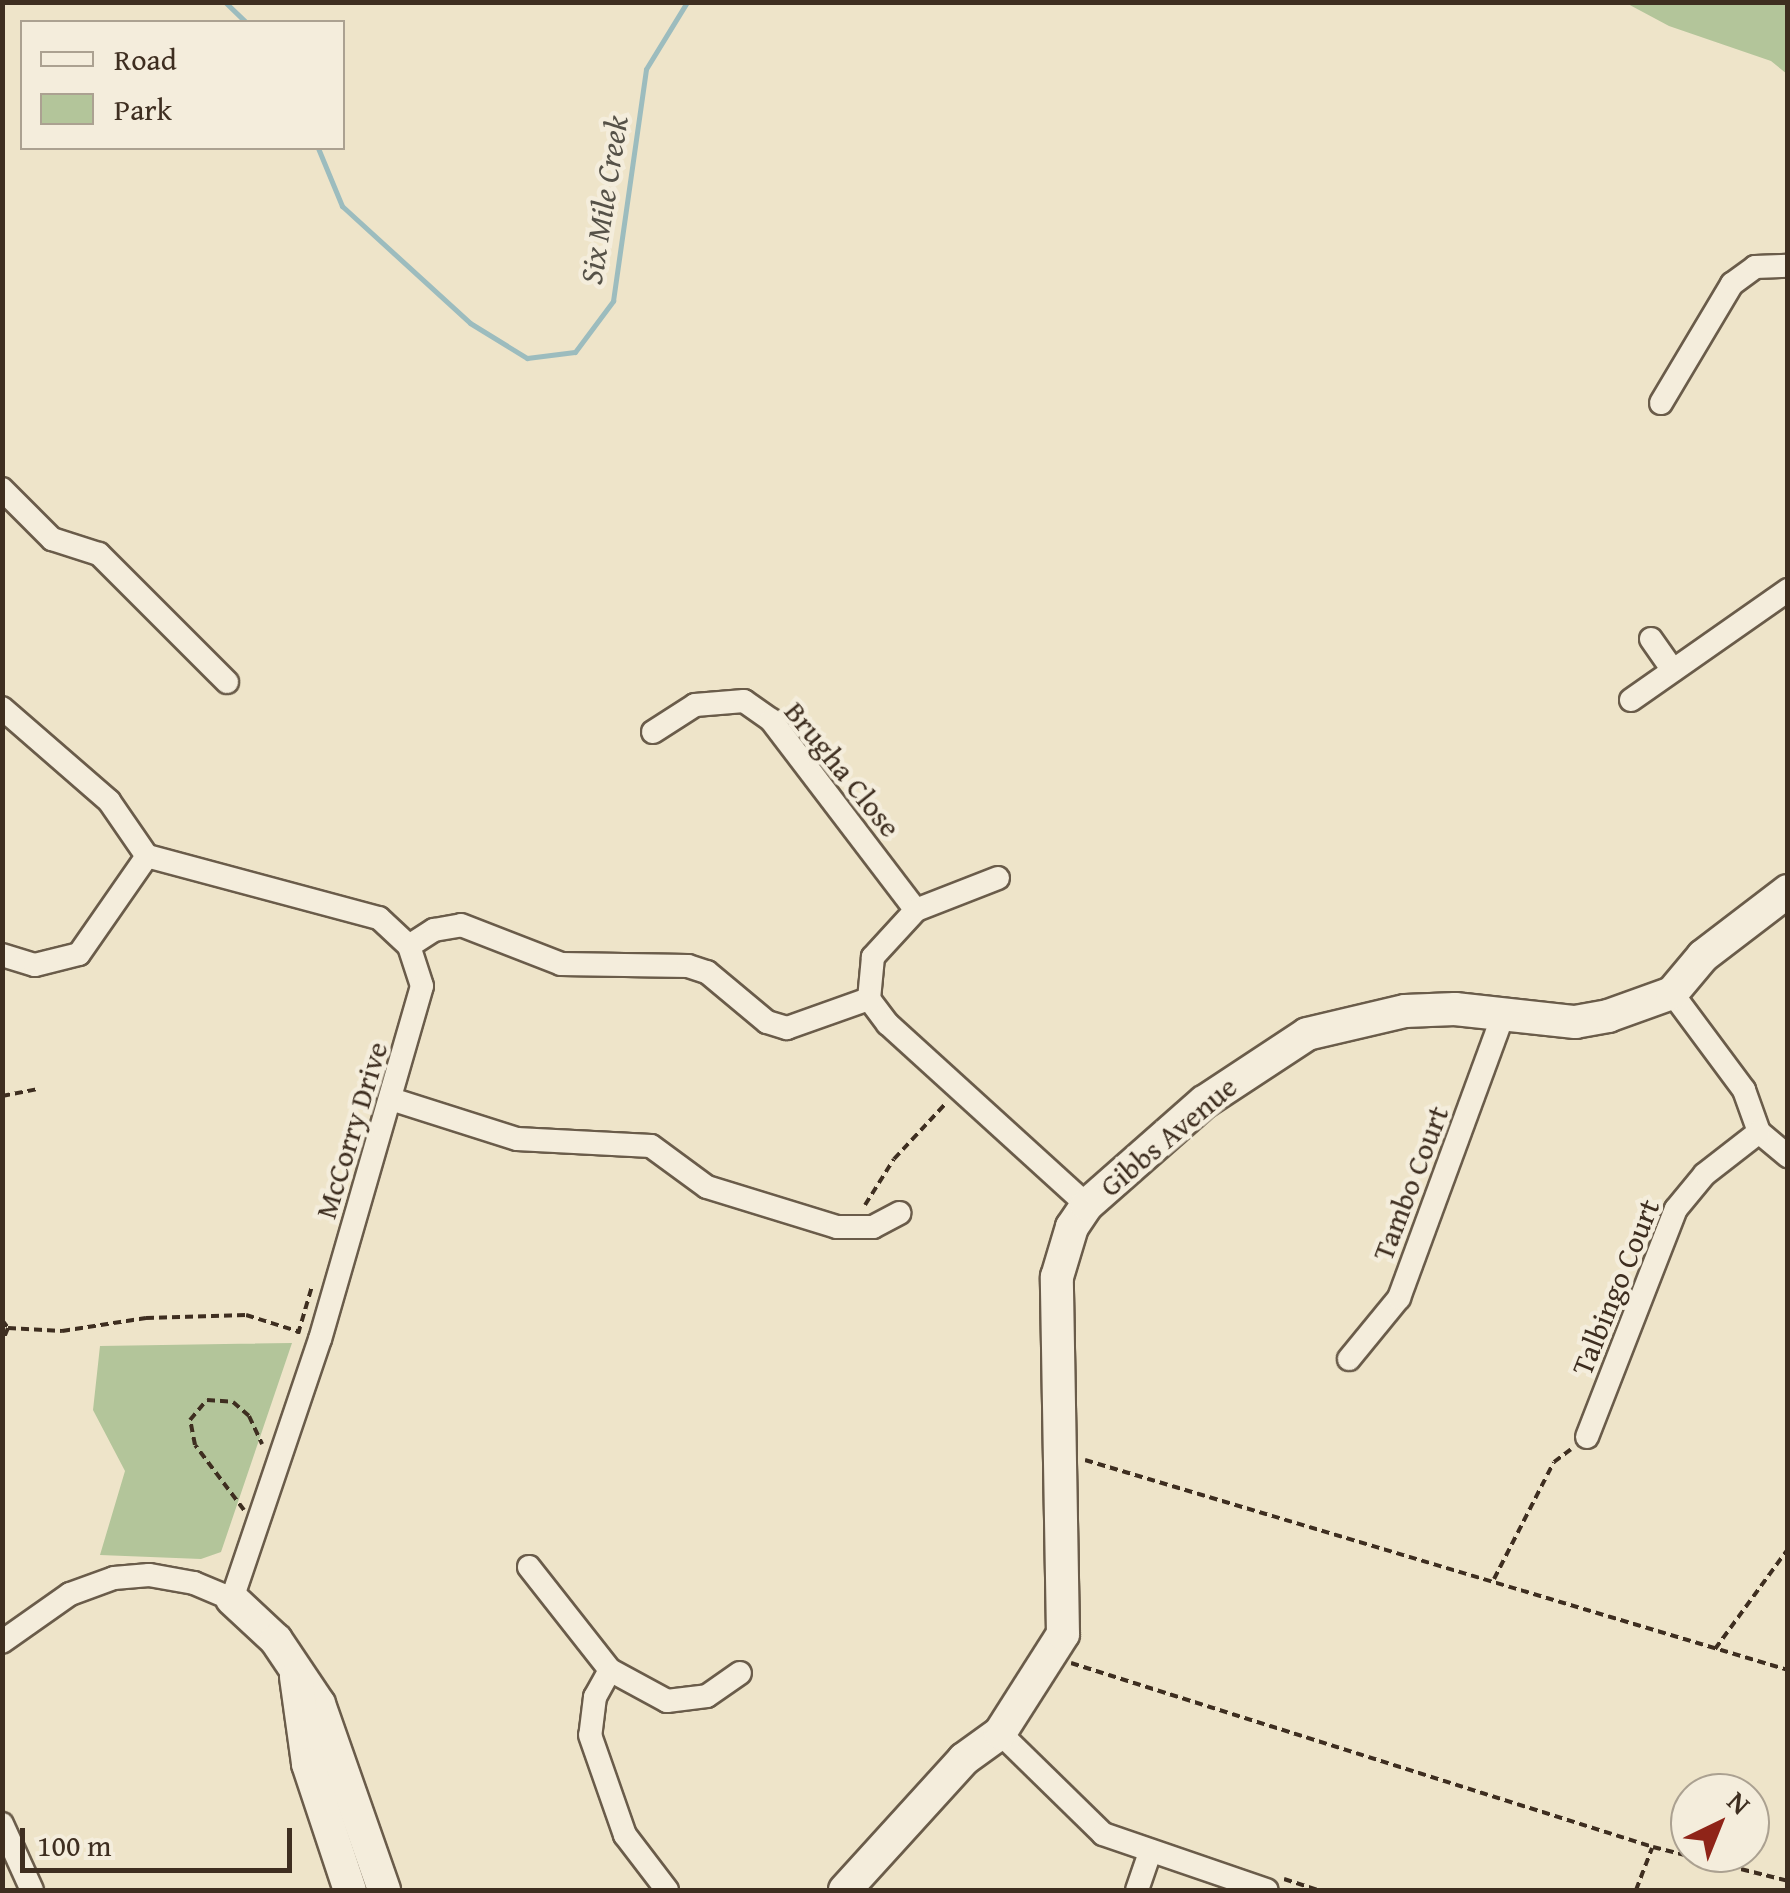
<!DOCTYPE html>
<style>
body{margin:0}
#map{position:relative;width:1790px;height:1893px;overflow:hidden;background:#eee4c9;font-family:"Gentium Book Plus",serif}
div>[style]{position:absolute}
.green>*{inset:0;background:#b3c59a}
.stream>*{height:5px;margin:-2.5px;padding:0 2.5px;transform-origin:2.5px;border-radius:2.5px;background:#9cbcbe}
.path>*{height:4px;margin-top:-2px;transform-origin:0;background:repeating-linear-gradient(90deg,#3e2e20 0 8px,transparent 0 13px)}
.roads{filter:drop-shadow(2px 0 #6a5c4a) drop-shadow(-2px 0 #6a5c4a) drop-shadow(0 2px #6a5c4a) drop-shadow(0 -2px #6a5c4a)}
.street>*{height:22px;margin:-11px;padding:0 11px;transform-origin:11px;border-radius:11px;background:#f4eddc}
.secondary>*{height:32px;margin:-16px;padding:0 16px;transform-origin:16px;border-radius:16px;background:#f4eddc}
span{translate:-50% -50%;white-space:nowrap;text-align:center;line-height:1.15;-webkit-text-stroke:9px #f4eddc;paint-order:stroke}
.street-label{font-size:30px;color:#3e2e20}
.water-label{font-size:32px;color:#565248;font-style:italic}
.frame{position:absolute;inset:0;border:5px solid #3e2e20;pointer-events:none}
.legend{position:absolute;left:20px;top:20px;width:325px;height:130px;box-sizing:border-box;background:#f4eddc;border:2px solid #aba191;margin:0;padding:12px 18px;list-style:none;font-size:30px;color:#3e2e20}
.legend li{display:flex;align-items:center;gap:20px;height:50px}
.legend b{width:50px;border:2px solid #aba191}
.north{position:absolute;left:1670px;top:1773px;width:100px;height:100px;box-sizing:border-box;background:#f4eddc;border:2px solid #aba191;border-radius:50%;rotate:43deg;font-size:28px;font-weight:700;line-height:40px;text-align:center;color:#3e2e20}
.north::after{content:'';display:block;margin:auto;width:35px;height:45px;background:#8f2418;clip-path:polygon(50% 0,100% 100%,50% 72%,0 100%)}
.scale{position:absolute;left:20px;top:1828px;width:272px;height:45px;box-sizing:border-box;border:5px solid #3e2e20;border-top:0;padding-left:12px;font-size:30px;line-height:35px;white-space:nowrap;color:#3e2e20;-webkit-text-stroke:8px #f4eddc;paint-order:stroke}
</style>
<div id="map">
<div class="green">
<div style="clip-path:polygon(1626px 3px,1787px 3px,1787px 74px,1771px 61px,1669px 26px)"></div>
<div style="clip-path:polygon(292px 1343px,221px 1552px,201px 1559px,100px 1555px,125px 1471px,93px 1410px,100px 1346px)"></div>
</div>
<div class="stream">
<div style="left:225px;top:2px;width:29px;rotate:44deg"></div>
<div style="left:318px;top:148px;width:63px;rotate:67.5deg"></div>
<div style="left:342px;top:206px;width:173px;rotate:42.4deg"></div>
<div style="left:470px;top:323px;width:67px;rotate:31.6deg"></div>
<div style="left:527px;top:358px;width:48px;rotate:-7.1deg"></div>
<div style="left:575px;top:352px;width:64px;rotate:-53.3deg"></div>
<div style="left:613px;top:301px;width:234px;rotate:-81.9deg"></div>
<div style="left:646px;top:69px;width:79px;rotate:-58.5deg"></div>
</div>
<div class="path">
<div style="left:2px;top:1096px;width:36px;rotate:-11deg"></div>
<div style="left:865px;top:1205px;width:54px;rotate:-57.8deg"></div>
<div style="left:894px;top:1159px;width:76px;rotate:-47.1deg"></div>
<div style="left:2px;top:1320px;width:10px;rotate:53deg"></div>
<div style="left:8px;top:1328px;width:15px;rotate:113deg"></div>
<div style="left:8px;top:1328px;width:54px;rotate:3.2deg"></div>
<div style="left:62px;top:1331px;width:85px;rotate:-8.8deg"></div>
<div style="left:146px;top:1318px;width:100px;rotate:-1.7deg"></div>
<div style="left:246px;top:1315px;width:57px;rotate:17.5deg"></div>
<div style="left:298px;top:1334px;width:50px;rotate:-73.7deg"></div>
<div style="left:1085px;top:1460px;width:734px;rotate:16.63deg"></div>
<div style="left:244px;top:1510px;width:81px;rotate:-127deg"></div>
<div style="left:195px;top:1445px;width:25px;rotate:-101deg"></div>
<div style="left:190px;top:1420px;width:26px;rotate:-50deg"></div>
<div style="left:207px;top:1400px;width:26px;rotate:4deg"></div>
<div style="left:233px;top:1402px;width:21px;rotate:41deg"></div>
<div style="left:249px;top:1416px;width:31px;rotate:65deg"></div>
<div style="left:1494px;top:1579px;width:131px;rotate:-62.9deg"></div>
<div style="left:1554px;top:1462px;width:21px;rotate:-37deg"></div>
<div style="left:1715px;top:1649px;width:124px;rotate:-53.9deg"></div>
<div style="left:1071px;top:1663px;width:610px;rotate:17.54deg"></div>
<div style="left:1653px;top:1847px;width:139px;rotate:14.1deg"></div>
<div style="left:1284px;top:1879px;width:36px;rotate:18deg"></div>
<div style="left:1636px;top:1890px;width:45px;rotate:-69.1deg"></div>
</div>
<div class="roads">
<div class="street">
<div style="left:1661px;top:403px;width:139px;rotate:-59.2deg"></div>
<div style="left:1732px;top:284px;width:29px;rotate:-36deg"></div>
<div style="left:1755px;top:267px;width:33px;rotate:-2deg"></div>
<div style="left:2px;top:489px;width:71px;rotate:45deg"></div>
<div style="left:52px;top:539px;width:49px;rotate:17.7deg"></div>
<div style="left:99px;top:554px;width:181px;rotate:45deg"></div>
<div style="left:1651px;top:639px;width:38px;rotate:55deg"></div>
<div style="left:1631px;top:700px;width:192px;rotate:-35deg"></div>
<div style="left:2px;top:708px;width:142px;rotate:41deg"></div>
<div style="left:109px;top:801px;width:67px;rotate:55.4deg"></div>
<div style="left:147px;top:856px;width:240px;rotate:15deg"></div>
<div style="left:379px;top:918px;width:41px;rotate:43deg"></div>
<div style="left:409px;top:946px;width:42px;rotate:72deg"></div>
<div style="left:422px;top:986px;width:367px;rotate:106.1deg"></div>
<div style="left:320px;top:1339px;width:274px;rotate:108.7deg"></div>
<div style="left:232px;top:1599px;width:41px;rotate:-157.2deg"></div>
<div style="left:194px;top:1583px;width:46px;rotate:-169.9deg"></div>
<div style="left:149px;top:1575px;width:35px;rotate:175deg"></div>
<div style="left:114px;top:1578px;width:47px;rotate:160deg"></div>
<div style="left:70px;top:1594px;width:83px;rotate:144.8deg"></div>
<div style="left:653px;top:732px;width:50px;rotate:-32.7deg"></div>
<div style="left:695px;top:705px;width:49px;rotate:-4.7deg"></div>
<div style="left:744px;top:701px;width:33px;rotate:35deg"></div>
<div style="left:771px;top:720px;width:239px;rotate:52.7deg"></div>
<div style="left:998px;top:878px;width:88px;rotate:158.7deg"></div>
<div style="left:916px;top:910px;width:64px;rotate:132.5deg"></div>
<div style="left:873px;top:957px;width:42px;rotate:95.4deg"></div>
<div style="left:869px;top:999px;width:31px;rotate:53deg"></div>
<div style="left:888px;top:1024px;width:269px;rotate:42.3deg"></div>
<div style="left:409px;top:946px;width:30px;rotate:-33deg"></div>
<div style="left:434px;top:930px;width:27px;rotate:-10deg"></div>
<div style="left:461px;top:925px;width:107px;rotate:21.3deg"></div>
<div style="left:561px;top:964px;width:127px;rotate:0.9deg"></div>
<div style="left:688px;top:966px;width:20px;rotate:18deg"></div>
<div style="left:707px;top:972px;width:78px;rotate:39.8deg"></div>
<div style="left:767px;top:1022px;width:21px;rotate:17deg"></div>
<div style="left:787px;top:1028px;width:87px;rotate:-19.5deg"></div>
<div style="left:2px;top:955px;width:34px;rotate:17deg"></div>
<div style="left:35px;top:965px;width:45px;rotate:-14deg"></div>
<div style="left:79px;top:954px;width:119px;rotate:-55.2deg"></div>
<div style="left:1672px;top:993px;width:121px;rotate:53.4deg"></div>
<div style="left:1744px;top:1090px;width:45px;rotate:70.3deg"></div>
<div style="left:1759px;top:1132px;width:38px;rotate:40deg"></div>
<div style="left:391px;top:1099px;width:132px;rotate:17.6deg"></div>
<div style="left:517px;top:1139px;width:134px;rotate:3deg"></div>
<div style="left:651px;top:1146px;width:69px;rotate:36.2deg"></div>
<div style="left:707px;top:1187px;width:136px;rotate:17.1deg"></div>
<div style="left:837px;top:1227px;width:36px"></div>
<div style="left:873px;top:1227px;width:30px;rotate:-28deg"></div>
<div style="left:1349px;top:1359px;width:79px;rotate:-50.7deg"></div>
<div style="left:1399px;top:1298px;width:302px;rotate:-69.8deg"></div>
<div style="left:1587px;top:1437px;width:245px;rotate:-68.7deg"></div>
<div style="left:1676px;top:1209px;width:45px;rotate:-50.4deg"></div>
<div style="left:1705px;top:1174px;width:68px;rotate:-37.9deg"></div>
<div style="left:529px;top:1567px;width:131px;rotate:51.8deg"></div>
<div style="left:610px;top:1670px;width:65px;rotate:28.5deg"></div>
<div style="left:667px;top:1701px;width:40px;rotate:-7.1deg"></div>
<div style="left:707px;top:1696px;width:40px;rotate:-34.9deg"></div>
<div style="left:610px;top:1670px;width:31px;rotate:119deg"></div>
<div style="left:595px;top:1697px;width:38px;rotate:97deg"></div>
<div style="left:590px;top:1735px;width:106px;rotate:70.7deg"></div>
<div style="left:625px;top:1835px;width:69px;rotate:52.6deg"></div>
<div style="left:1000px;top:1733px;width:144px;rotate:44.4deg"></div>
<div style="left:1103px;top:1834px;width:173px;rotate:18.9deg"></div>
<div style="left:2px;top:1824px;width:72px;rotate:65.6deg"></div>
<div style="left:1137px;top:1890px;width:37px;rotate:-71deg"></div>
</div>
<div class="secondary">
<div style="left:232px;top:1599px;width:60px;rotate:43deg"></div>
<div style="left:276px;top:1640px;width:77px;rotate:56.1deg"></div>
<div style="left:319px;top:1704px;width:197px;rotate:70.7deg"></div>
<div style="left:296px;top:1677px;width:88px;rotate:82.1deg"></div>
<div style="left:308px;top:1764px;width:133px;rotate:71.6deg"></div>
<div style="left:845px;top:1890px;width:177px;rotate:-47.7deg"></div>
<div style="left:964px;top:1759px;width:44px;rotate:-35.8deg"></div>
<div style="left:1000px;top:1733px;width:117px;rotate:-57.5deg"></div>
<div style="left:1063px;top:1634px;width:357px;rotate:-91deg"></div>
<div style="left:1057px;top:1277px;width:52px;rotate:-73.3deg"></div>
<div style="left:1072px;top:1227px;width:27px;rotate:-56deg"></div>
<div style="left:1087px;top:1205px;width:156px;rotate:-41.4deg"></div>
<div style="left:1204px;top:1102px;width:123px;rotate:-33.4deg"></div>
<div style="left:1307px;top:1034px;width:101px;rotate:-13.2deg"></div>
<div style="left:1405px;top:1011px;width:50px;rotate:-2.3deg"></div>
<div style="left:1455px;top:1009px;width:121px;rotate:6.2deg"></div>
<div style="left:1575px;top:1022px;width:34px;rotate:-10deg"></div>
<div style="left:1608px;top:1016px;width:68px;rotate:-19.8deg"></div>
<div style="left:1672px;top:993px;width:48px;rotate:-50deg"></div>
<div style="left:1703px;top:956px;width:107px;rotate:-37.4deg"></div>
</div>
</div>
<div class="street-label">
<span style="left:843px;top:769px;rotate:51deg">Brugha Close</span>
<span style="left:351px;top:1130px;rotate:-73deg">McCorry Drive</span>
<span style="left:1168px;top:1136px;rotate:-40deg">Gibbs Avenue</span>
<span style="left:1410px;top:1183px;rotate:-69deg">Tambo Court</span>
<span style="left:1615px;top:1287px;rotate:-68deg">Talbingo Court</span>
</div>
<div class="water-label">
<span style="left:604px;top:200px;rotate:-81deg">Six Mile Creek</span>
</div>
<div class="frame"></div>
<ul class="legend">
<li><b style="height:12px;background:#f4eddc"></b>Road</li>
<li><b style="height:28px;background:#b3c59a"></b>Park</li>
</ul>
<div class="north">N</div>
<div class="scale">100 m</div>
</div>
